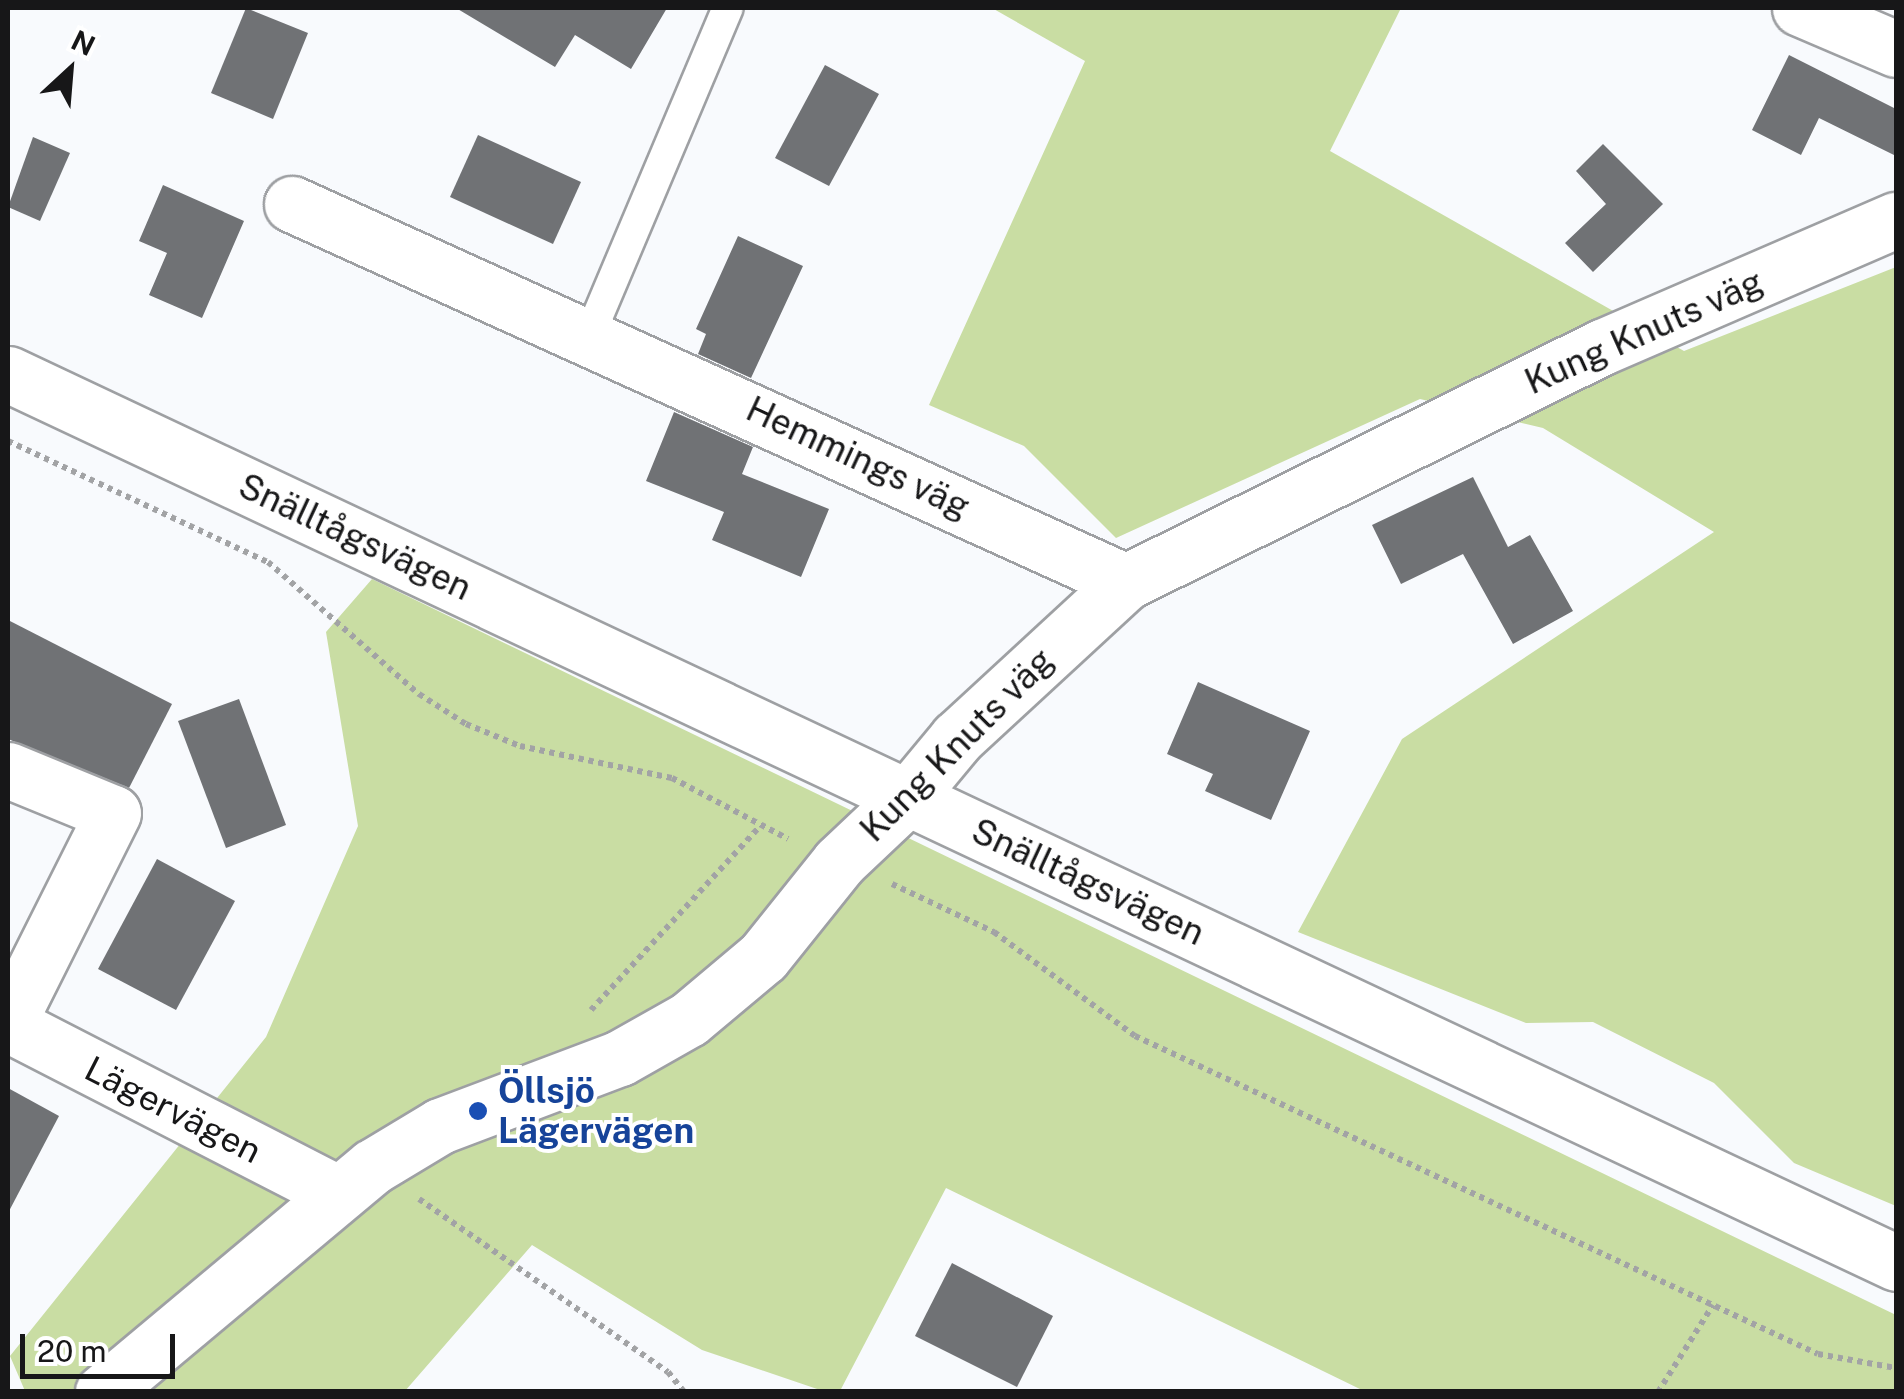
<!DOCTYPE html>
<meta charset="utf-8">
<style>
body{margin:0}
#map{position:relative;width:1904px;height:1399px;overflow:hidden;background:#f8fafd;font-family:"Public Sans",sans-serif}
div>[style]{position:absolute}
.green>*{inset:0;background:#c9dda3}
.building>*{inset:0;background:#707275}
.path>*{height:6px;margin-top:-3px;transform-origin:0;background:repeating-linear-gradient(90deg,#a2a3a5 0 5px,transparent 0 10px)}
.roads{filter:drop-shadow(2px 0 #9ea0a3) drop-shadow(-2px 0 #9ea0a3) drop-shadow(0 2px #9ea0a3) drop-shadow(0 -2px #9ea0a3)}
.lane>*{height:30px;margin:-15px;padding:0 15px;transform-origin:15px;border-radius:15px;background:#fff}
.street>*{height:55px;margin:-27.5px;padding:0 27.5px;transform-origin:27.5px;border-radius:27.5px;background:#fff}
.secondary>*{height:55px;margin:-27.5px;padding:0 27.5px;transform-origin:27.5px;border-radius:27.5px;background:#fff}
.dots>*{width:28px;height:28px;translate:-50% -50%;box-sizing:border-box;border:5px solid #fff;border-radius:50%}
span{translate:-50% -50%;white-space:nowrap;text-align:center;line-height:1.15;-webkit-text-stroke:8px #fff;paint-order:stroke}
.street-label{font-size:35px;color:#171718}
.transit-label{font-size:35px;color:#164399;font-weight:700}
.left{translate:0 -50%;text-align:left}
.frame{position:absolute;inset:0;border:10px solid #171718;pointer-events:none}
.north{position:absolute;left:20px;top:20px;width:100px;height:100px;-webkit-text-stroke:8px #fff;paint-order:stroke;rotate:26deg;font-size:28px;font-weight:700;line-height:40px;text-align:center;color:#171718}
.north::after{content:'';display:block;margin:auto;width:35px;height:45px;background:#171718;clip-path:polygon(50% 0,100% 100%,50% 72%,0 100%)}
.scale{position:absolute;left:20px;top:1334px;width:155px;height:45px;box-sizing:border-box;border:5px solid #171718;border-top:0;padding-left:12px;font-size:30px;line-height:35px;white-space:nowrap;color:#171718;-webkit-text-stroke:8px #fff;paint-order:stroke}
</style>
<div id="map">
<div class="green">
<div style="clip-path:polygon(992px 8px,1401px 8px,1330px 151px,1684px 351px,1896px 267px,1896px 1206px,1794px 1163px,1714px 1083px,1593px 1022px,1526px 1023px,1298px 932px,1402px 739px,1714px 532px,1543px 428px,1420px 399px,1116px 538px,1024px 446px,929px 405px,1085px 61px)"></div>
<div style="clip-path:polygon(372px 579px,1896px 1315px,1896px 1391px,1364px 1391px,946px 1188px,840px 1391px,823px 1391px,702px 1350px,532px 1245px,405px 1391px,25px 1391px,10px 1356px,266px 1037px,358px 826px,326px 632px)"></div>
</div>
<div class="building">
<div style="clip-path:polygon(246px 8px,308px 33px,273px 119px,211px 93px)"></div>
<div style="clip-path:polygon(456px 8px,667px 8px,631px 69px,575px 35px,555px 67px)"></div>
<div style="clip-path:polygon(1789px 55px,1896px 109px,1896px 156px,1819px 118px,1801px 155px,1752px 130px)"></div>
<div style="clip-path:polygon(825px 65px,879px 94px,829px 186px,775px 158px)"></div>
<div style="clip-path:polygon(478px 135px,581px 182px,553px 244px,450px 197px)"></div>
<div style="clip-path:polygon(33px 137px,70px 153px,40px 221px,8px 207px)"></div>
<div style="clip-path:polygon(1603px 144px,1663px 204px,1593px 272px,1565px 243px,1606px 204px,1576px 171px)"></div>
<div style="clip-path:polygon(163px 185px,244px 221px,202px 318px,149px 295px,167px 253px,139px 241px)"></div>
<div style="clip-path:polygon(738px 236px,803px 266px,751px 378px,698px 354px,706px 334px,696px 329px)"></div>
<div style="clip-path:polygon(674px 412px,753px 447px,742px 474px,829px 509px,801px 577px,712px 540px,724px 512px,646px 481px)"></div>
<div style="clip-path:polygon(1473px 477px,1508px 547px,1530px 535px,1573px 611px,1513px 644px,1463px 554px,1401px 584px,1372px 525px)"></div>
<div style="clip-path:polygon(8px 620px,172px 704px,129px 788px,8px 739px)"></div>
<div style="clip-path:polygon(1198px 682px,1310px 731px,1271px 820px,1205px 791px,1213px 774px,1167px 754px)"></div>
<div style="clip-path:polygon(239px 699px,286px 825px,226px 848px,178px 721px)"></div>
<div style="clip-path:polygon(157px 859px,235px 901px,176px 1010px,98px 969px)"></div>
<div style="clip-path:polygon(8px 1088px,59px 1116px,8px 1213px)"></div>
<div style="clip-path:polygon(952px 1263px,1053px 1316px,1017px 1387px,915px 1336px)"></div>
</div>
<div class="path">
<div style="left:8px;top:441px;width:287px;rotate:25deg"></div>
<div style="left:268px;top:562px;width:201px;rotate:41.2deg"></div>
<div style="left:419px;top:694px;width:56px;rotate:32.6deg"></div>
<div style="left:466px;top:724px;width:58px;rotate:22.2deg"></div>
<div style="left:520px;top:746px;width:155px;rotate:11.9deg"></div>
<div style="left:672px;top:778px;width:131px;rotate:27.7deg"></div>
<div style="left:892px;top:884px;width:113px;rotate:25.2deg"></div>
<div style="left:994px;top:932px;width:175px;rotate:36.4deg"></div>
<div style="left:1135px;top:1036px;width:753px;rotate:24.97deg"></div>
<div style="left:1818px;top:1354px;width:79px;rotate:10.2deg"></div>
<div style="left:591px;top:1010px;width:250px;rotate:-47.4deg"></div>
<div style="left:419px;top:1199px;width:303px;rotate:34.8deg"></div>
<div style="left:668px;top:1372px;width:26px;rotate:51deg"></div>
<div style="left:1658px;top:1392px;width:103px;rotate:-57.7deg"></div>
</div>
<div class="roads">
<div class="lane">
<div style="left:590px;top:334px;width:354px;rotate:-67.1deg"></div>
</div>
<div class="street">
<div style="left:1800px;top:8px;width:104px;rotate:23.1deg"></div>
<div style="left:292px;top:204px;width:916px;rotate:24.38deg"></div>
<div style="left:8px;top:770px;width:113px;rotate:22.3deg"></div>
<div style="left:113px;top:813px;width:235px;rotate:116.6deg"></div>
<div style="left:908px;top:797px;width:77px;rotate:-50.3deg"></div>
<div style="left:957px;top:738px;width:230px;rotate:-42.7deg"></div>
<div style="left:1126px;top:582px;width:531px;rotate:-26.28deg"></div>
<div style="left:1602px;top:347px;width:320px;rotate:-23.4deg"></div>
<div style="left:8px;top:1024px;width:372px;rotate:27.2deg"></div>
</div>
<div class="secondary">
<div style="left:8px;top:374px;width:2087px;rotate:25.21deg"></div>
<div style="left:103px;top:1392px;width:351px;rotate:-39.9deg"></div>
<div style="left:372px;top:1167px;width:79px;rotate:-31.1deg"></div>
<div style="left:440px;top:1126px;width:192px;rotate:-20.7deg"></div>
<div style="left:620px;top:1058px;width:79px;rotate:-29.5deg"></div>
<div style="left:689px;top:1019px;width:97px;rotate:-40deg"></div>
<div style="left:763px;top:957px;width:122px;rotate:-51.3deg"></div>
<div style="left:839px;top:862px;width:95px;rotate:-43.3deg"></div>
</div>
</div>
<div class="dots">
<div style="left:478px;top:1111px;background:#1a4fb4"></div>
</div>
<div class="street-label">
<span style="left:1644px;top:332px;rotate:-24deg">Kung Knuts väg</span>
<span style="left:858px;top:458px;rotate:25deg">Hemmings väg</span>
<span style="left:355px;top:537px;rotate:25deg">Snälltågsvägen</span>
<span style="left:957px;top:745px;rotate:-45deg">Kung Knuts väg</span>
<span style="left:1088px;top:882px;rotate:25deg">Snälltågsvägen</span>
<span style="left:173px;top:1110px;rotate:27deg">Lägervägen</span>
</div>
<div class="transit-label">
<span class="left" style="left:498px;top:1111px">Öllsjö<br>Lägervägen</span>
</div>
<div class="frame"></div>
<div class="north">N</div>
<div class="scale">20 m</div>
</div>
